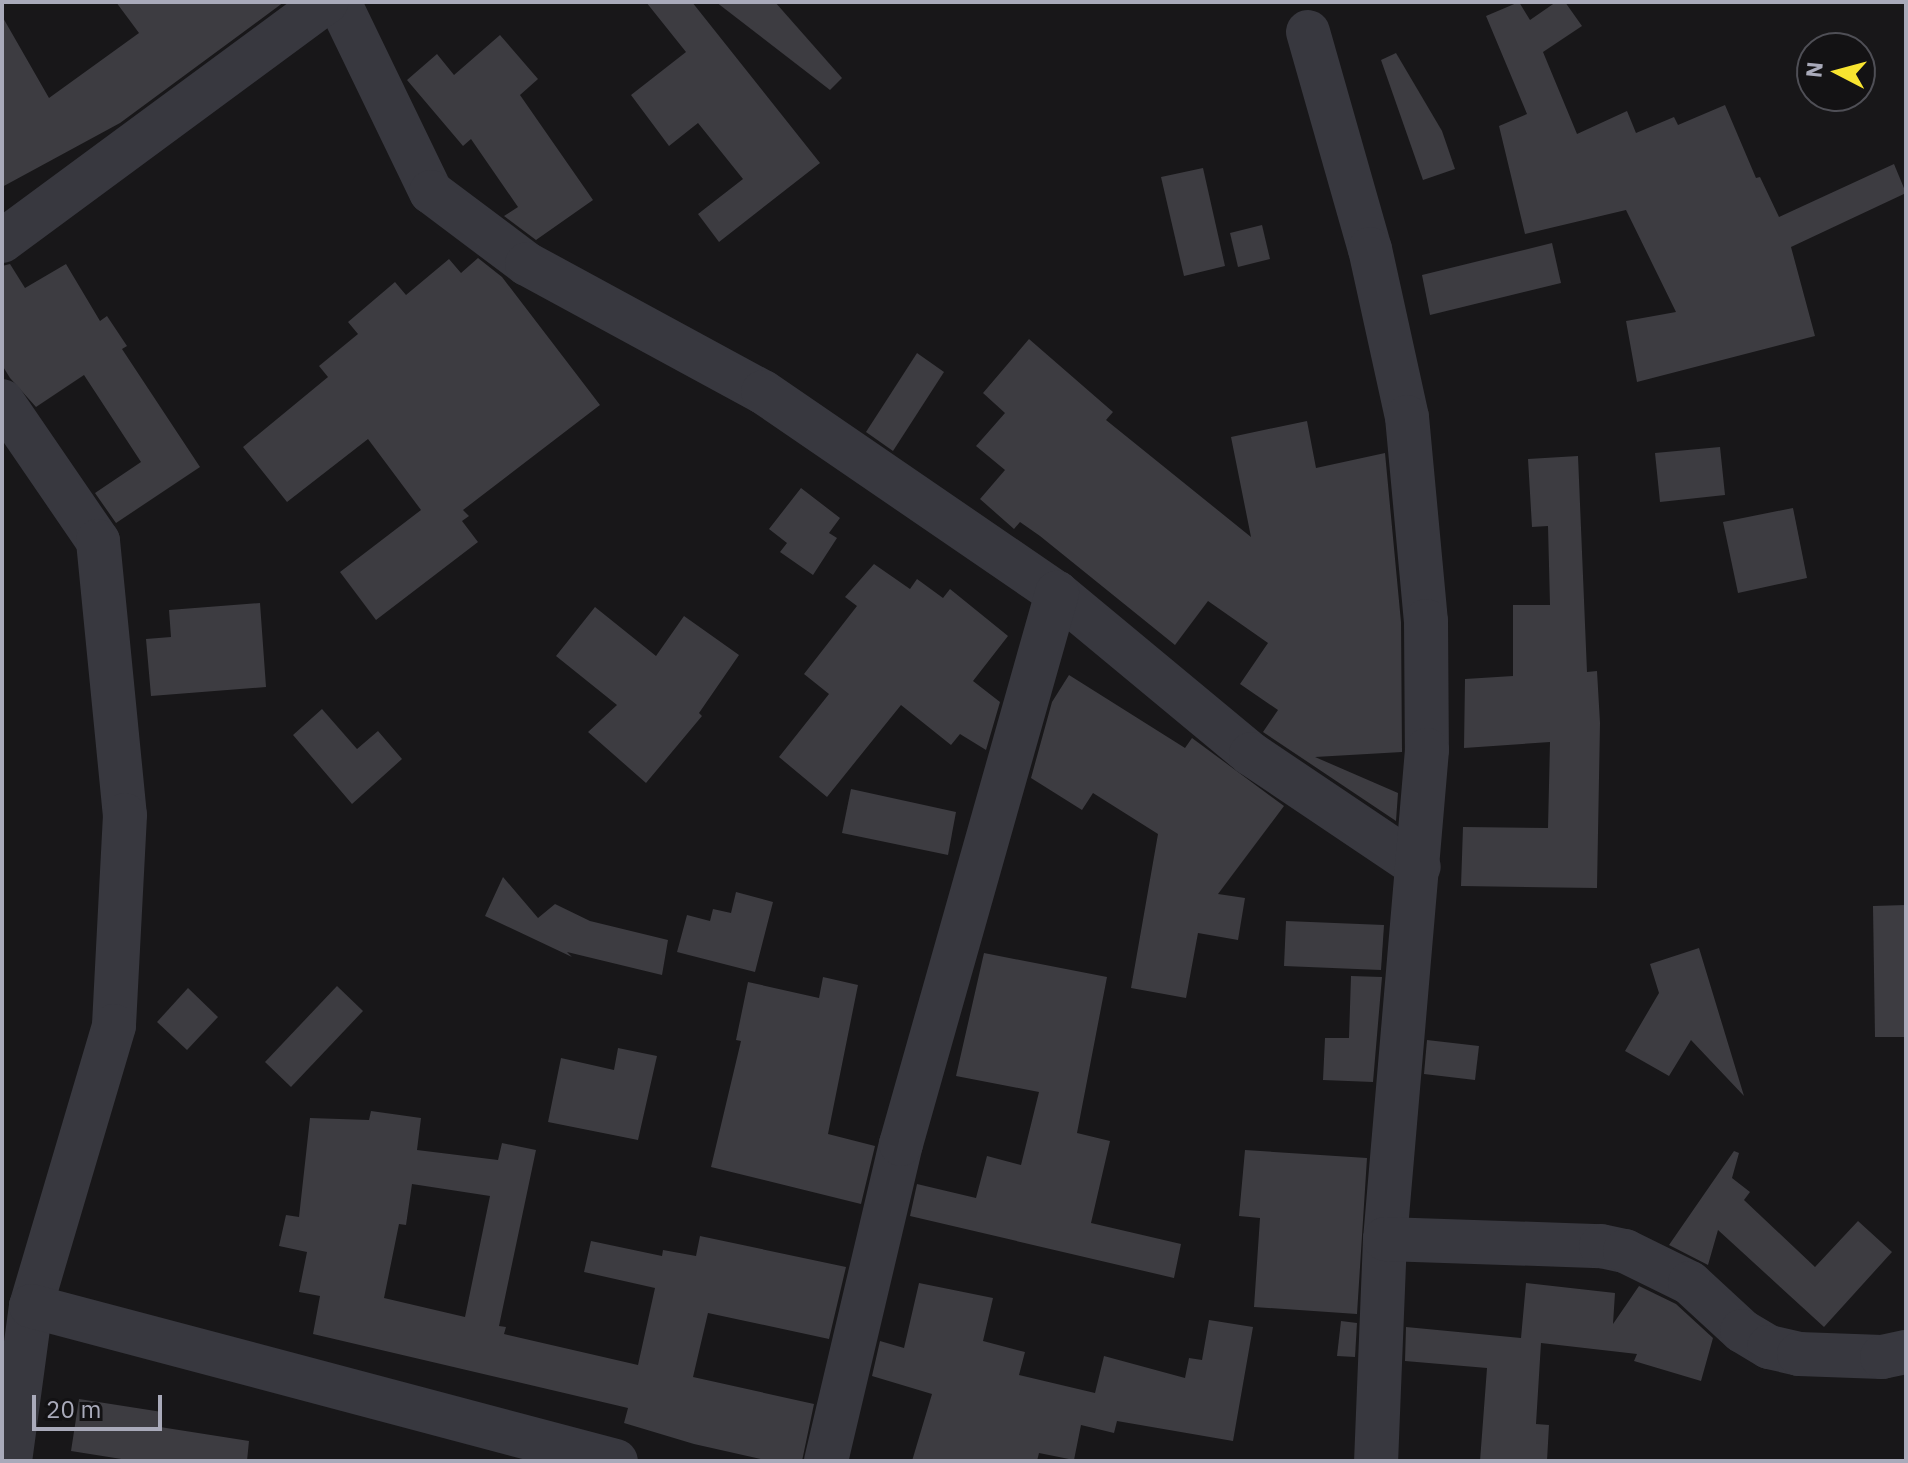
<!DOCTYPE html>
<style>
body{margin:0}
#map{position:relative;width:1908px;height:1463px;overflow:hidden;background:#181719;font-family:"IBM Plex Sans",sans-serif}
div>[style]{position:absolute}
.building>*{inset:0;background:#3d3c41}
.street>*{height:44px;margin:-22px;padding:0 22px;transform-origin:22px;border-radius:22px;background:#38383f}
span{translate:-50% -50%;white-space:nowrap;text-align:center;line-height:1.15;-webkit-text-stroke:7px #131214;paint-order:stroke}
.frame{position:absolute;inset:0;border:4px solid #a9aaba;pointer-events:none}
.north{position:absolute;left:1796px;top:32px;width:80px;height:80px;box-sizing:border-box;background:#131214;border:2px solid #4f4f56;border-radius:50%;rotate:276deg;font-size:22px;font-weight:700;line-height:32px;text-align:center;color:#a9aaba}
.north::after{content:'';display:block;margin:auto;width:28px;height:36px;background:#f8e430;clip-path:polygon(50% 0,100% 100%,50% 72%,0 100%)}
.scale{position:absolute;left:32px;top:1395px;width:130px;height:36px;box-sizing:border-box;border:4px solid #a9aaba;border-top:0;padding-left:10px;font-size:24px;line-height:28px;white-space:nowrap;color:#a9aaba;-webkit-text-stroke:6px #131214;paint-order:stroke}
</style>
<div id="map">
<div class="building">
<div style="clip-path:polygon(116px 2px,284px 2px,120px 123px,2px 187px,2px 16px,49px 98px,139px 33px)"></div>
<div style="clip-path:polygon(646px 2px,692px 2px,820px 163px,719px 242px,698px 214px,743px 179px,698px 123px,669px 146px,631px 95px,686px 52px)"></div>
<div style="clip-path:polygon(716px 2px,775px 2px,842px 78px,830px 90px)"></div>
<div style="clip-path:polygon(1519px 2px,1530px 20px,1556px 2px,1565px 2px,1582px 26px,1543px 52px,1577px 134px,1627px 111px,1636px 133px,1674px 117px,1678px 125px,1725px 105px,1756px 178px,1760px 177px,1779px 217px,1894px 164px,1906px 193px,1791px 247px,1815px 336px,1637px 382px,1626px 321px,1676px 312px,1626px 210px,1525px 234px,1499px 126px,1527px 114px,1486px 16px)"></div>
<div style="clip-path:polygon(500px 35px,538px 79px,520px 95px,593px 200px,536px 240px,504px 216px,518px 207px,471px 139px,463px 146px,407px 80px,437px 54px,454px 75px)"></div>
<div style="clip-path:polygon(1396px 53px,1442px 131px,1455px 169px,1423px 180px,1381px 60px)"></div>
<div style="clip-path:polygon(1203px 168px,1225px 266px,1184px 276px,1161px 177px)"></div>
<div style="clip-path:polygon(1262px 225px,1270px 259px,1238px 267px,1230px 233px)"></div>
<div style="clip-path:polygon(1552px 243px,1561px 283px,1430px 315px,1422px 275px)"></div>
<div style="clip-path:polygon(478px 258px,502px 277px,600px 405px,463px 510px,469px 516px,462px 521px,478px 542px,376px 620px,340px 572px,421px 510px,368px 439px,287px 502px,243px 447px,328px 377px,319px 366px,358px 334px,348px 322px,395px 282px,406px 295px,449px 259px,461px 273px)"></div>
<div style="clip-path:polygon(10px 264px,25px 288px,66px 264px,100px 321px,107px 316px,127px 346px,122px 349px,200px 467px,116px 523px,95px 493px,141px 462px,84px 375px,36px 407px,10px 378px,2px 365px,2px 266px)"></div>
<div style="clip-path:polygon(1029px 339px,1113px 412px,1106px 420px,1251px 537px,1231px 437px,1307px 421px,1316px 468px,1385px 453px,1401px 622px,1402px 752px,1315px 757px,1398px 793px,1396px 821px,1263px 732px,1278px 710px,1240px 684px,1268px 643px,1208px 601px,1175px 645px,1040px 536px,1020px 522px,1014px 529px,980px 499px,1005px 470px,976px 446px,1005px 413px,983px 393px)"></div>
<div style="clip-path:polygon(917px 353px,944px 372px,893px 451px,866px 432px)"></div>
<div style="clip-path:polygon(1720px 447px,1725px 495px,1660px 502px,1655px 453px)"></div>
<div style="clip-path:polygon(1578px 456px,1587px 672px,1597px 671px,1600px 723px,1597px 888px,1461px 886px,1463px 827px,1548px 828px,1550px 742px,1464px 748px,1465px 679px,1513px 676px,1513px 605px,1550px 605px,1548px 526px,1532px 527px,1528px 459px)"></div>
<div style="clip-path:polygon(801px 488px,840px 518px,829px 533px,837px 538px,813px 575px,780px 552px,787px 543px,769px 529px)"></div>
<div style="clip-path:polygon(1793px 508px,1807px 578px,1738px 593px,1723px 522px)"></div>
<div style="clip-path:polygon(874px 564px,910px 589px,917px 579px,943px 598px,950px 589px,1008px 636px,973px 681px,1000px 702px,986px 750px,960px 734px,951px 745px,901px 705px,827px 797px,779px 757px,829px 694px,804px 674px,857px 606px,845px 597px)"></div>
<div style="clip-path:polygon(260px 603px,266px 687px,151px 696px,146px 639px,171px 637px,169px 610px)"></div>
<div style="clip-path:polygon(595px 607px,656px 656px,684px 616px,739px 655px,699px 713px,702px 716px,646px 783px,588px 732px,617px 705px,556px 656px)"></div>
<div style="clip-path:polygon(1069px 675px,1185px 748px,1192px 738px,1284px 806px,1218px 894px,1245px 898px,1238px 940px,1198px 933px,1186px 998px,1131px 988px,1158px 834px,1093px 793px,1082px 810px,1031px 778px,1052px 702px)"></div>
<div style="clip-path:polygon(322px 709px,357px 749px,378px 731px,402px 759px,352px 804px,293px 735px)"></div>
<div style="clip-path:polygon(851px 789px,956px 812px,948px 855px,842px 833px)"></div>
<div style="clip-path:polygon(503px 877px,538px 918px,555px 904px,590px 921px,668px 940px,662px 975px,567px 952px,572px 957px,485px 916px)"></div>
<div style="clip-path:polygon(736px 892px,773px 902px,755px 972px,677px 952px,687px 915px,710px 921px,713px 909px,731px 913px)"></div>
<div style="clip-path:polygon(1906px 905px,1906px 1037px,1875px 1037px,1873px 906px)"></div>
<div style="clip-path:polygon(1286px 921px,1384px 925px,1381px 970px,1284px 966px)"></div>
<div style="clip-path:polygon(1699px 948px,1744px 1096px,1691px 1040px,1669px 1076px,1625px 1051px,1659px 993px,1650px 964px)"></div>
<div style="clip-path:polygon(984px 953px,1107px 977px,1077px 1133px,1110px 1141px,1091px 1223px,1181px 1244px,1174px 1278px,910px 1216px,917px 1184px,976px 1198px,987px 1156px,1021px 1165px,1039px 1092px,956px 1076px)"></div>
<div style="clip-path:polygon(1351px 976px,1382px 977px,1373px 1082px,1323px 1080px,1325px 1038px,1349px 1038px)"></div>
<div style="clip-path:polygon(823px 977px,858px 985px,828px 1134px,875px 1146px,861px 1204px,711px 1167px,741px 1041px,736px 1040px,748px 982px,819px 998px)"></div>
<div style="clip-path:polygon(337px 986px,363px 1011px,291px 1087px,265px 1062px)"></div>
<div style="clip-path:polygon(188px 988px,218px 1017px,187px 1050px,157px 1022px)"></div>
<div style="clip-path:polygon(1427px 1040px,1479px 1046px,1475px 1080px,1424px 1074px)"></div>
<div style="clip-path:polygon(618px 1048px,657px 1056px,638px 1140px,548px 1122px,561px 1058px,614px 1070px)"></div>
<div style="clip-path:polygon(evenodd,371px 1111px,421px 1118px,417px 1150px,498px 1160px,502px 1143px,536px 1150px,499px 1326px,506px 1327px,504px 1334px,638px 1365px,655px 1288px,584px 1272px,591px 1241px,662px 1256px,663px 1250px,696px 1256px,700px 1236px,846px 1267px,829px 1339px,708px 1313px,693px 1377px,814px 1404px,802px 1461px,770px 1461px,694px 1444px,624px 1423px,628px 1408px,313px 1334px,320px 1296px,299px 1292px,307px 1252px,279px 1246px,286px 1215px,299px 1217px,310px 1118px,369px 1120px,371px 1111px,412px 1184px,490px 1196px,465px 1317px,384px 1298px,399px 1224px,406px 1225px,412px 1184px)"></div>
<div style="clip-path:polygon(1245px 1150px,1367px 1158px,1357px 1314px,1254px 1307px,1260px 1218px,1239px 1216px)"></div>
<div style="clip-path:polygon(1734px 1151px,1739px 1153px,1732px 1178px,1750px 1192px,1744px 1200px,1815px 1267px,1858px 1221px,1892px 1252px,1824px 1327px,1718px 1230px,1708px 1265px,1669px 1245px)"></div>
<div style="clip-path:polygon(919px 1283px,993px 1298px,983px 1341px,1025px 1352px,1019px 1375px,1095px 1393px,1104px 1356px,1185px 1378px,1189px 1358px,1202px 1360px,1209px 1320px,1253px 1327px,1233px 1441px,1117px 1421px,1114px 1433px,1081px 1425px,1074px 1460px,1039px 1453px,1037px 1461px,912px 1461px,932px 1394px,872px 1376px,880px 1341px,904px 1348px)"></div>
<div style="clip-path:polygon(1526px 1283px,1615px 1293px,1613px 1324px,1639px 1286px,1676px 1304px,1713px 1338px,1701px 1381px,1634px 1361px,1637px 1354px,1541px 1343px,1536px 1424px,1549px 1425px,1547px 1461px,1480px 1461px,1487px 1368px,1405px 1361px,1406px 1327px,1521px 1338px)"></div>
<div style="clip-path:polygon(1341px 1321px,1357px 1323px,1355px 1357px,1337px 1356px)"></div>
<div style="clip-path:polygon(79px 1399px,162px 1412px,160px 1427px,249px 1441px,247px 1461px,134px 1461px,71px 1451px)"></div>
</div>
<div class="street">
<div style="left:339px;top:2px;width:211px;rotate:64.2deg"></div>
<div style="left:431px;top:192px;width:120px;rotate:36.9deg"></div>
<div style="left:527px;top:264px;width:268px;rotate:28.5deg"></div>
<div style="left:763px;top:392px;width:356px;rotate:34.4deg"></div>
<div style="left:1057px;top:593px;width:252px;rotate:39.7deg"></div>
<div style="left:1251px;top:754px;width:202px;rotate:33.9deg"></div>
<div style="left:1308px;top:32px;width:226px;rotate:74.1deg"></div>
<div style="left:1370px;top:249px;width:172px;rotate:77.6deg"></div>
<div style="left:1407px;top:417px;width:205px;rotate:84.7deg"></div>
<div style="left:1426px;top:621px;width:129px;rotate:89.6deg"></div>
<div style="left:1427px;top:750px;width:491px;rotate:94.9deg"></div>
<div style="left:1385px;top:1239px;width:222px;rotate:92.3deg"></div>
<div style="left:2px;top:241px;width:403px;rotate:-36.4deg"></div>
<div style="left:2px;top:401px;width:170px;rotate:55.6deg"></div>
<div style="left:98px;top:541px;width:275px;rotate:84.4deg"></div>
<div style="left:125px;top:815px;width:211px;rotate:93deg"></div>
<div style="left:114px;top:1026px;width:292px;rotate:106.5deg"></div>
<div style="left:31px;top:1306px;width:156px;rotate:97.7deg"></div>
<div style="left:1385px;top:1239px;width:216px;rotate:1.9deg"></div>
<div style="left:1601px;top:1246px;width:25px;rotate:12deg"></div>
<div style="left:1625px;top:1251px;width:72px;rotate:26.2deg"></div>
<div style="left:1690px;top:1283px;width:71px;rotate:42.7deg"></div>
<div style="left:1742px;top:1331px;width:31px;rotate:31deg"></div>
<div style="left:1769px;top:1347px;width:31px;rotate:13deg"></div>
<div style="left:1799px;top:1354px;width:83px;rotate:2.1deg"></div>
<div style="left:1882px;top:1357px;width:25px;rotate:-12deg"></div>
<div style="left:31px;top:1306px;width:605px;rotate:14.84deg"></div>
<div style="left:826px;top:1461px;width:326px;rotate:-76.7deg"></div>
<div style="left:901px;top:1144px;width:573px;rotate:-74.19deg"></div>
</div>
<div class="frame"></div>
<div class="north">N</div>
<div class="scale">20 m</div>
</div>
